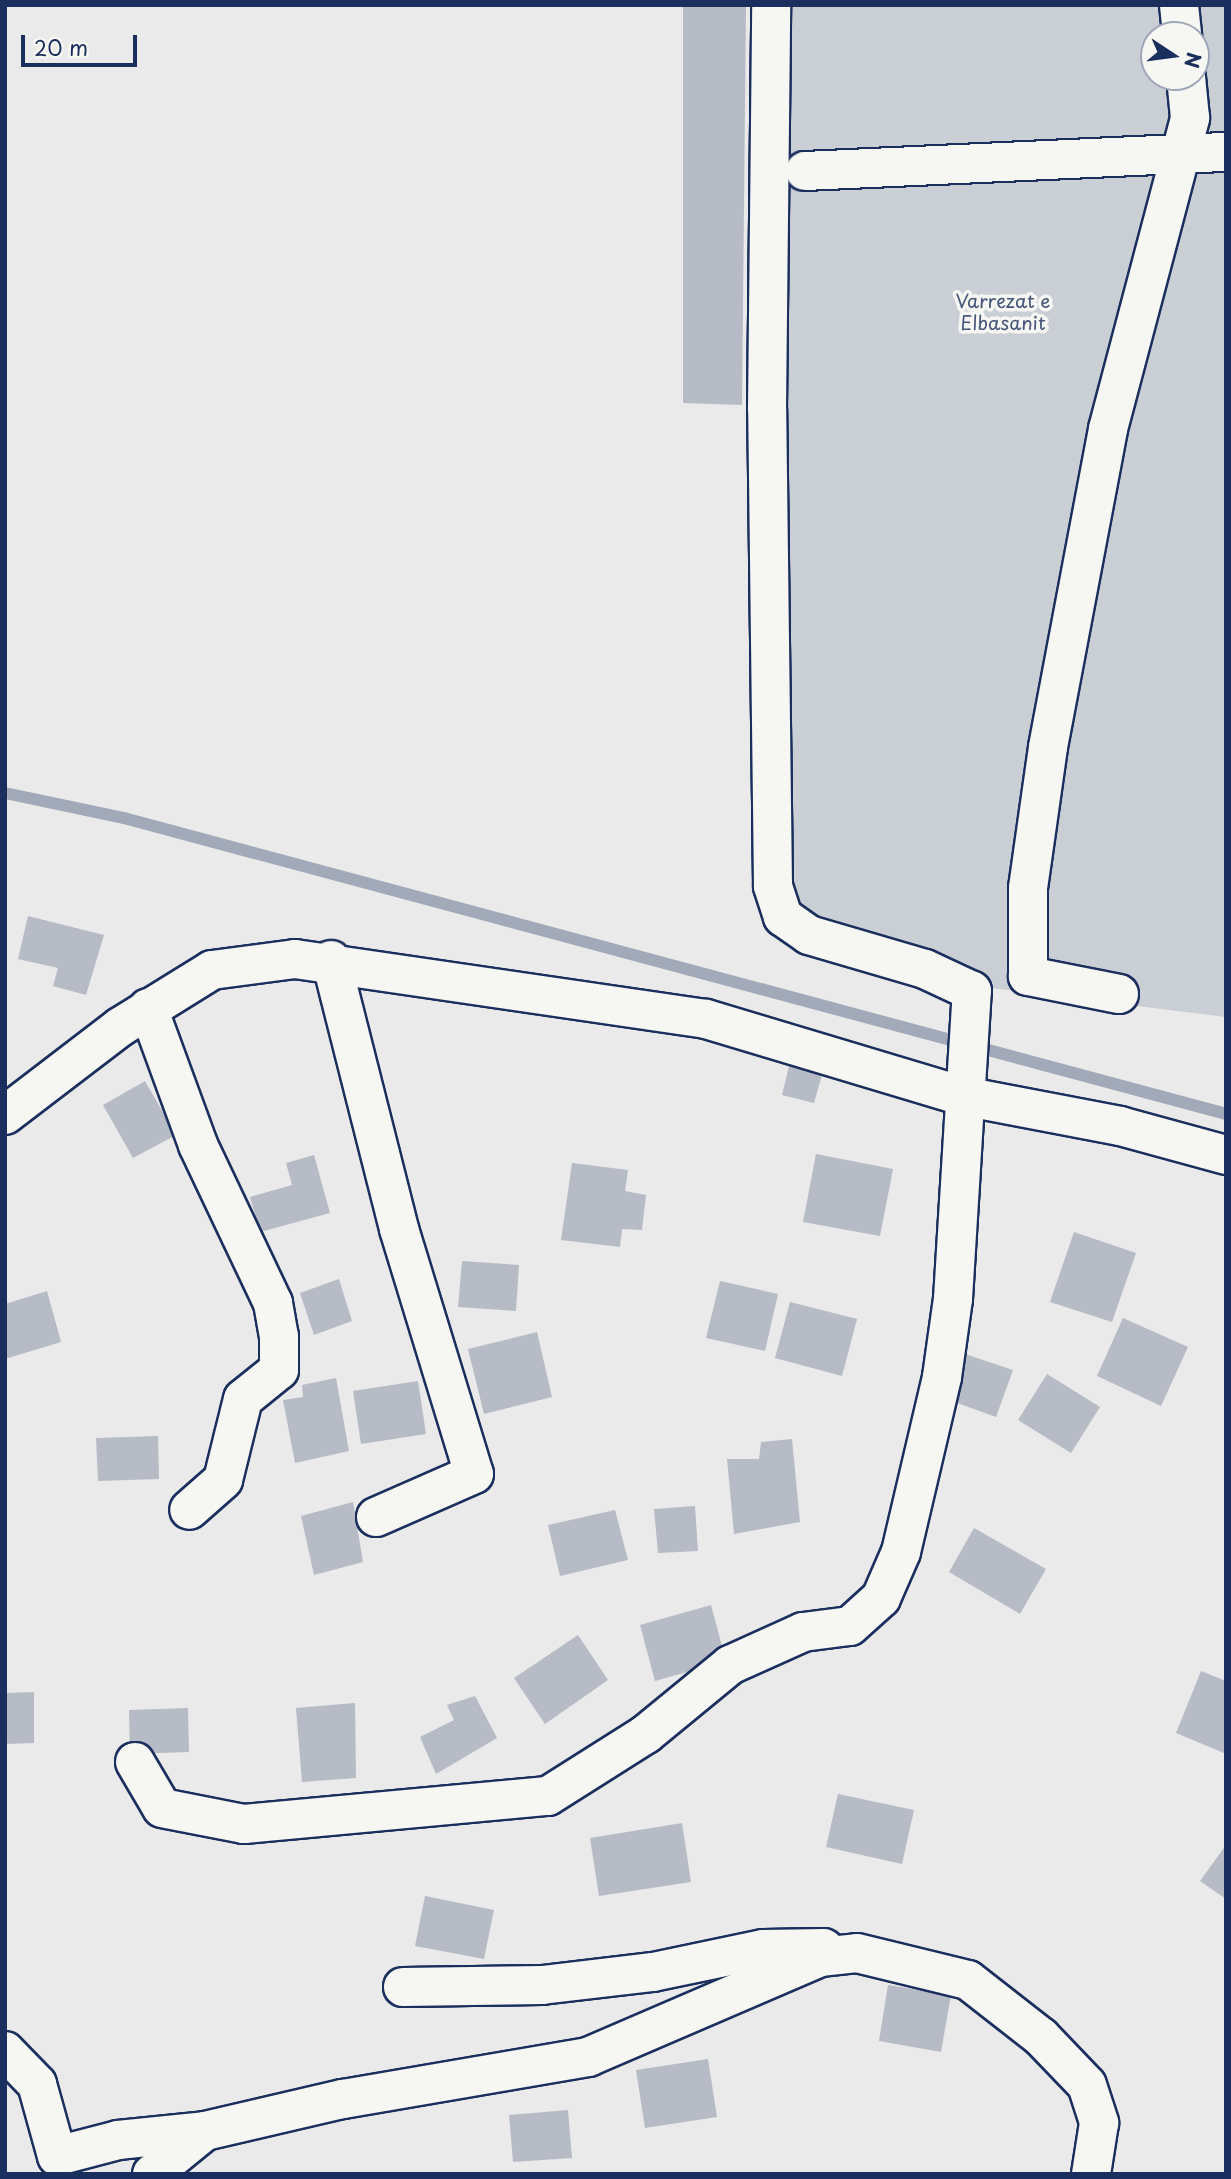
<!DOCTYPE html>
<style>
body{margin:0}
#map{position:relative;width:1231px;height:2179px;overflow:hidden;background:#e9eae9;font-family:"Playpen Sans",sans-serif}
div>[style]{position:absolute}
.green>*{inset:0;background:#caced5}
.stream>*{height:12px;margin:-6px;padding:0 6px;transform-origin:6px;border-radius:6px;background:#a2aaba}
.building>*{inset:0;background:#b6bbc6}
.roads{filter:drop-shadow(2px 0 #1b2f5e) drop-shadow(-2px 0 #1b2f5e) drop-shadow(0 2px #1b2f5e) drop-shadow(0 -2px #1b2f5e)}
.minor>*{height:38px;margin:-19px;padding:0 19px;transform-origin:19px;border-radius:19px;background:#f6f6f2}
span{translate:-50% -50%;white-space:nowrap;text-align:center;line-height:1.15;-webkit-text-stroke:7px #f6f6f2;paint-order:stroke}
.park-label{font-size:19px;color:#47577c}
.frame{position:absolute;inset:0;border:7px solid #1b2f5e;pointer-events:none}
.north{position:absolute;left:1140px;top:21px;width:70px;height:70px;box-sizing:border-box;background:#f6f6f2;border:2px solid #9ea6b7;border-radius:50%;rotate:103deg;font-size:19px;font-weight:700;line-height:28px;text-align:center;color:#1b2f5e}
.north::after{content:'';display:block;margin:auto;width:24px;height:32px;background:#1b2f5e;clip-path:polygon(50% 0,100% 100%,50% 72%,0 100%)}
.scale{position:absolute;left:21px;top:35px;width:116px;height:32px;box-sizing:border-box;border:4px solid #1b2f5e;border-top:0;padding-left:9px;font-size:21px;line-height:24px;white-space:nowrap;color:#1b2f5e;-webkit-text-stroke:5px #f6f6f2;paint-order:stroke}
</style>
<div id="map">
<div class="green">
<div style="clip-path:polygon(evenodd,779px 5px,1226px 5px,1226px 1017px,991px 988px,785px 910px,779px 5px,1154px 35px,1196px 35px,1196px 77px,1154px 77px,1154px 35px)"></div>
</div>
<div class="stream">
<div style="left:5px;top:793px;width:122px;rotate:11.9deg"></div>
<div style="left:124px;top:818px;width:1141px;rotate:15.03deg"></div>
</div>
<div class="building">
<div style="clip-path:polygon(683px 5px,746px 5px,742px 405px,683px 403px)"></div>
<div style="clip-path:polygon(28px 916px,104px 935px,86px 995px,53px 986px,58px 968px,18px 959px)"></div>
<div style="clip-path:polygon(789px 1066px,822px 1075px,814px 1103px,782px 1095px)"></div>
<div style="clip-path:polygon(145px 1081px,176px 1135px,133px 1158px,103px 1105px)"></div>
<div style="clip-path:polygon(816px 1154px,893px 1169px,880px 1236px,803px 1222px)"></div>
<div style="clip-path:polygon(314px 1155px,330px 1213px,260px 1232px,250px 1197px,292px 1185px,286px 1163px)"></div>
<div style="clip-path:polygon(572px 1163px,628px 1170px,625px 1191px,646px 1195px,642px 1230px,622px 1229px,620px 1247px,561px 1240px)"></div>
<div style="clip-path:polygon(1074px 1232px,1136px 1253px,1112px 1322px,1050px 1302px)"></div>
<div style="clip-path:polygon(462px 1261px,519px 1265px,516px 1311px,458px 1307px)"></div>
<div style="clip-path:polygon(339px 1279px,352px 1321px,314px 1335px,300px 1293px)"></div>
<div style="clip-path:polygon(720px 1281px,778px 1294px,765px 1351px,706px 1338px)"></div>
<div style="clip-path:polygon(47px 1291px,61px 1342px,5px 1359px,5px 1304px)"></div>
<div style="clip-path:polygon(790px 1302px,857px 1319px,842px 1376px,775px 1358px)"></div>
<div style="clip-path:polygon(1123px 1318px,1188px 1347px,1161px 1406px,1097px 1376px)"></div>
<div style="clip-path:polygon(537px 1332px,552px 1397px,484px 1414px,468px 1349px)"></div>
<div style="clip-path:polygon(965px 1354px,1013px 1370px,996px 1417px,949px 1400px)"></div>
<div style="clip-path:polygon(1047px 1374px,1100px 1407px,1071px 1453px,1018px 1420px)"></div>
<div style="clip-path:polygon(336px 1378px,349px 1451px,295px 1463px,283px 1400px,303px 1397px,302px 1385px)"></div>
<div style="clip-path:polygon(418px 1381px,426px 1434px,361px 1444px,353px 1391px)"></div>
<div style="clip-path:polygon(158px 1436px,159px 1479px,98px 1481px,96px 1438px)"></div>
<div style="clip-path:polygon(792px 1439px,800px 1522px,734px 1534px,727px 1459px,759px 1459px,761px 1442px)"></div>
<div style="clip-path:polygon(353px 1502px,363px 1562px,314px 1575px,301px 1516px)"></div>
<div style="clip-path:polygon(695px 1506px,698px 1551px,658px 1553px,654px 1509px)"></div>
<div style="clip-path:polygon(615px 1510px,628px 1560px,560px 1576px,548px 1525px)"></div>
<div style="clip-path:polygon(974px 1528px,1046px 1569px,1020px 1614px,949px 1572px)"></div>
<div style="clip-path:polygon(711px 1605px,726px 1661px,655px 1681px,640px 1625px)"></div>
<div style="clip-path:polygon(578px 1635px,608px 1680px,545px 1724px,514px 1678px)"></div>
<div style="clip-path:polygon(1201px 1671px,1226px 1681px,1226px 1754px,1176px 1733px)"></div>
<div style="clip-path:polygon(34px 1692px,34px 1743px,5px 1744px,5px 1693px)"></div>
<div style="clip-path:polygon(475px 1696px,497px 1738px,436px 1774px,420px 1737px,454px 1720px,447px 1705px)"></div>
<div style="clip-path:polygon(355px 1703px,356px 1778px,302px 1782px,296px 1708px)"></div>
<div style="clip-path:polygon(188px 1708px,189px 1752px,130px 1754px,129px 1710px)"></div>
<div style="clip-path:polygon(838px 1794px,914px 1810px,902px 1864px,826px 1847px)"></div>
<div style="clip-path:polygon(682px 1823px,691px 1882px,599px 1896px,590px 1838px)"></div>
<div style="clip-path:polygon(1226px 1845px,1226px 1899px,1200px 1881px)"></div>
<div style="clip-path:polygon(425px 1896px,494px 1910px,484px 1959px,415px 1946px)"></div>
<div style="clip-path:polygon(888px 1985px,951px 1995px,941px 2052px,879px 2041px)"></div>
<div style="clip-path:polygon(708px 2059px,717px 2117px,645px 2128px,636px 2070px)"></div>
<div style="clip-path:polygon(568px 2110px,572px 2158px,513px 2162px,509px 2115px)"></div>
</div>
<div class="roads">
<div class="minor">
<div style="left:1179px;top:5px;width:30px;rotate:84deg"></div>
<div style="left:805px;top:171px;width:421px;rotate:-2.6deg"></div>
<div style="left:331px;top:960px;width:277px;rotate:75.8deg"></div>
<div style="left:399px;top:1229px;width:256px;rotate:73deg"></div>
<div style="left:474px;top:1474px;width:107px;rotate:156.3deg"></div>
<div style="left:1119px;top:994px;width:93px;rotate:-168.8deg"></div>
<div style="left:1028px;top:976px;width:88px;rotate:-90deg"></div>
<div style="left:1028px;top:888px;width:142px;rotate:-81.9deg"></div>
<div style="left:1048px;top:747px;width:324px;rotate:-79.3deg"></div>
<div style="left:1108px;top:429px;width:322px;rotate:-75.2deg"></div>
<div style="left:1190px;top:118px;width:41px;rotate:-95.6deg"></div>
<div style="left:148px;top:1008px;width:146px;rotate:69.9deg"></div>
<div style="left:198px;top:1145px;width:175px;rotate:64.6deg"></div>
<div style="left:273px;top:1303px;width:34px;rotate:80deg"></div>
<div style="left:279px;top:1336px;width:34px;rotate:90deg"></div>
<div style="left:279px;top:1370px;width:46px;rotate:141.1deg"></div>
<div style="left:243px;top:1399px;width:83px;rotate:103.9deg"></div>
<div style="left:223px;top:1480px;width:45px;rotate:138.6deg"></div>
<div style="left:5px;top:1115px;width:145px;rotate:-37.4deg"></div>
<div style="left:120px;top:1027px;width:108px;rotate:-31.8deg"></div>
<div style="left:212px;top:970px;width:84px;rotate:-7.5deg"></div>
<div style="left:295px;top:959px;width:415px;rotate:8.3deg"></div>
<div style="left:706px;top:1019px;width:268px;rotate:16.7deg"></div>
<div style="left:963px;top:1096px;width:160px;rotate:10.8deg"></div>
<div style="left:1120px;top:1126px;width:110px;rotate:15.3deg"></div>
<div style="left:135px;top:1762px;width:53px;rotate:59.6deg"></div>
<div style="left:162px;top:1808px;width:84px;rotate:11deg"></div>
<div style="left:244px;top:1824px;width:305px;rotate:-5.3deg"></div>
<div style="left:548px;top:1796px;width:116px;rotate:-32.3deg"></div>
<div style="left:646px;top:1734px;width:109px;rotate:-39.4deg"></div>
<div style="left:730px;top:1665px;width:80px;rotate:-24.3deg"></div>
<div style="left:803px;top:1632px;width:47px;rotate:-7.3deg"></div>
<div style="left:850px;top:1626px;width:42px;rotate:-42.1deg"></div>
<div style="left:881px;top:1598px;width:50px;rotate:-66.5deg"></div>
<div style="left:901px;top:1552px;width:180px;rotate:-76.8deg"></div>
<div style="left:942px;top:1377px;width:79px;rotate:-82deg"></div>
<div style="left:953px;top:1299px;width:309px;rotate:-86.5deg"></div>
<div style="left:972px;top:991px;width:52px;rotate:-154.9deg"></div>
<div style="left:925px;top:969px;width:121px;rotate:-163.7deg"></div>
<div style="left:809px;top:935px;width:32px;rotate:-145deg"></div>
<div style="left:783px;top:917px;width:33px;rotate:-108deg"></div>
<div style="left:773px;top:886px;width:477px;rotate:-90.7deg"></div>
<div style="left:767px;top:409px;width:404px;rotate:-89.4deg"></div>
<div style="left:403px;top:1987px;width:139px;rotate:-0.8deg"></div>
<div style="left:542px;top:1985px;width:112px;rotate:-6.7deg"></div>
<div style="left:653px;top:1972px;width:112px;rotate:-11.8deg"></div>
<div style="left:763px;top:1949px;width:61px;rotate:-0.9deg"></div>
<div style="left:5px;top:2051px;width:46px;rotate:45.9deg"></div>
<div style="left:37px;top:2084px;width:75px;rotate:74.5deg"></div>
<div style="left:57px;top:2156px;width:63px;rotate:-14.7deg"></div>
<div style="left:118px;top:2140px;width:87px;rotate:-5.9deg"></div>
<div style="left:152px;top:2174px;width:68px;rotate:-39.1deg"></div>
<div style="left:205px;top:2131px;width:142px;rotate:-13.1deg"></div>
<div style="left:343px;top:2099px;width:249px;rotate:-9.7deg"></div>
<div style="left:588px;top:2057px;width:253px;rotate:-23.3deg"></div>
<div style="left:820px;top:1957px;width:37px;rotate:-6deg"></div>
<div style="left:857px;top:1953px;width:114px;rotate:13.7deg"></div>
<div style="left:968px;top:1980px;width:93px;rotate:38deg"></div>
<div style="left:1041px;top:2037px;width:66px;rotate:46.2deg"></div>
<div style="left:1087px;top:2085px;width:40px;rotate:72deg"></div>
<div style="left:1099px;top:2123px;width:52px;rotate:98.9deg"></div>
</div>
</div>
<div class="park-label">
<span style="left:1003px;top:312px">Varrezat e<br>Elbasanit</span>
</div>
<div class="frame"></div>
<div class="north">N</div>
<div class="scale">20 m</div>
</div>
